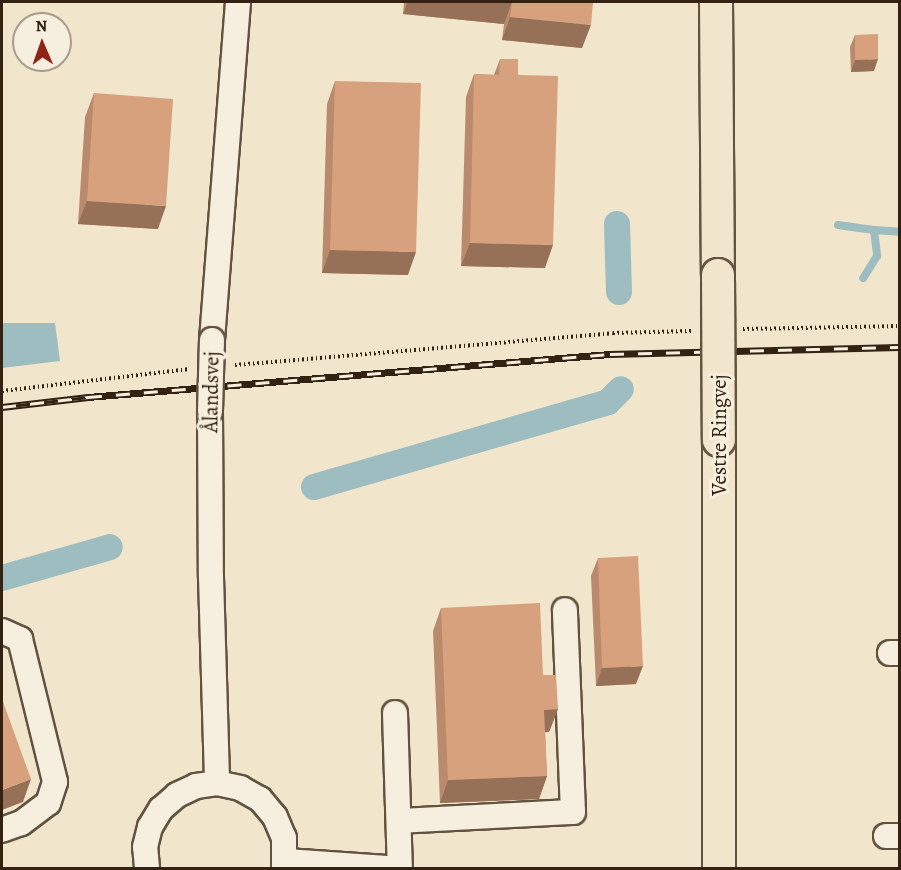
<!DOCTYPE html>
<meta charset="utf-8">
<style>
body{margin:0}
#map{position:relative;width:901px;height:870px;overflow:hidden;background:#f1e5cc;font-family:Alegreya,serif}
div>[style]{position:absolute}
.water>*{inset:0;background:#9ebdc0}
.stream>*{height:8px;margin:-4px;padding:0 4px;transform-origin:4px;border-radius:4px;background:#9ebdc0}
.canal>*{height:26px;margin:-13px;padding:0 13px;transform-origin:13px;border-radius:13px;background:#9ebdc0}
.path>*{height:4px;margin-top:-2px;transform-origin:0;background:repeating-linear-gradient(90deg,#332111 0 1.5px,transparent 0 4.5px)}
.roads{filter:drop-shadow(2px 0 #625240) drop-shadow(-2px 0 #625240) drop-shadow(0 2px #625240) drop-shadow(0 -2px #625240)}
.minor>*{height:24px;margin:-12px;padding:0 12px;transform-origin:12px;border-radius:12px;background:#f6eede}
.major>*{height:32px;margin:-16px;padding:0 16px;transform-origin:16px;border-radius:16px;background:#f1e5cc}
.rail>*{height:7px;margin-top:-3.5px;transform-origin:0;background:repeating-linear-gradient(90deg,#f6eede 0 14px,#332111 0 28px);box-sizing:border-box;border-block:2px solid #332111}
.bridges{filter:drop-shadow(2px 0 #625240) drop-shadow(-2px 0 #625240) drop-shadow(0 2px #625240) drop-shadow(0 -2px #625240)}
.minor-bridge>*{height:24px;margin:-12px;padding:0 12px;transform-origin:12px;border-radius:12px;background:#f6eede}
.major-bridge>*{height:32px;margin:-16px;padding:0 16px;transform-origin:16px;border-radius:16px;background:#f1e5cc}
.wall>*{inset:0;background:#b98a6c}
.shaded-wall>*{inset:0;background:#967158}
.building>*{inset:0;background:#d7a17e}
span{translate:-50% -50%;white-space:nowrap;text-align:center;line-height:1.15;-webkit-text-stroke:6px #f6eede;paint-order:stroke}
.street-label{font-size:21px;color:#332111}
.frame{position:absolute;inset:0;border:3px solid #332111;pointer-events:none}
.north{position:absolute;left:12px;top:12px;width:60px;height:60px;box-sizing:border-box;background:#f6eede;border:2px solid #a89c8c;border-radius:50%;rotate:358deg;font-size:16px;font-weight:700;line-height:24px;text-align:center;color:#332111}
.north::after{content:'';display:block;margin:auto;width:21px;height:27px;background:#8f2418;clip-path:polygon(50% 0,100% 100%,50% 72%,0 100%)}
</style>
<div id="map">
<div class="water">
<div style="clip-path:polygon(2px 323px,55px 323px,60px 361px,2px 368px)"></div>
</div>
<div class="stream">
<div style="left:838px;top:225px;width:36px;rotate:8deg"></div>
<div style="left:874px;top:230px;width:26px;rotate:83deg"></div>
<div style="left:877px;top:256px;width:26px;rotate:122deg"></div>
<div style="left:874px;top:230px;width:26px;rotate:4deg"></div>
</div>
<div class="canal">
<div style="left:617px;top:224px;width:68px;rotate:88.3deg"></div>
<div style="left:314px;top:487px;width:306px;rotate:-16.1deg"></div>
<div style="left:608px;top:402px;width:18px;rotate:-45deg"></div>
<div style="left:2px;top:578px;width:112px;rotate:-16deg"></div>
</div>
<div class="path">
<div style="left:743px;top:329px;width:157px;rotate:-1.1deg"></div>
<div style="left:235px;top:365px;width:379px;rotate:-4.8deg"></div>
<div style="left:613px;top:333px;width:78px;rotate:-1.5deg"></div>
<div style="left:2px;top:391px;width:187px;rotate:-6.7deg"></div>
</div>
<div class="roads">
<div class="minor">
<div style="left:212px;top:340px;width:339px;rotate:-85.6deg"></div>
<div style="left:210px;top:411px;width:166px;rotate:89.7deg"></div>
<div style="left:211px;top:577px;width:206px;rotate:88.3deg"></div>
<div style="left:2px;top:631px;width:20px;rotate:24deg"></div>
<div style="left:20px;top:639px;width:147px;rotate:76.2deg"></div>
<div style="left:55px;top:782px;width:22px;rotate:108deg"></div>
<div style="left:48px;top:803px;width:34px;rotate:143deg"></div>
<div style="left:21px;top:823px;width:20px;rotate:160deg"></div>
<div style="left:890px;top:653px;width:10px"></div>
<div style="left:395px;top:713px;width:155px;rotate:88.2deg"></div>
<div style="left:399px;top:821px;width:174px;rotate:-3deg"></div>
<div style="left:573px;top:812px;width:202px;rotate:-92.3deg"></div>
<div style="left:886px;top:836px;width:14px"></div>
<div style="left:286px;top:861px;width:101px;rotate:4deg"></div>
<div style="left:147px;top:868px;width:21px;rotate:-95deg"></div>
<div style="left:145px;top:847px;width:21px;rotate:-76deg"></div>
<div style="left:150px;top:827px;width:21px;rotate:-59deg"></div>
<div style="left:161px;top:809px;width:21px;rotate:-41deg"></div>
<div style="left:177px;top:795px;width:21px;rotate:-25deg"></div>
<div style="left:196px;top:786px;width:21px;rotate:-8deg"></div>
<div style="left:217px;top:783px;width:24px;rotate:12deg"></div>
<div style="left:240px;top:788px;width:23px;rotate:29deg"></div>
<div style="left:260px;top:799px;width:23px;rotate:50deg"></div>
<div style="left:275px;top:817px;width:23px;rotate:67deg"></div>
<div style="left:284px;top:838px;width:30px;rotate:90deg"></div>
</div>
<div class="major">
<div style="left:716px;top:2px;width:273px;rotate:89.6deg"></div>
<div style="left:719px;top:440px;width:428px;rotate:90deg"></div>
</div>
</div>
<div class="rail">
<div style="left:2px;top:407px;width:87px;rotate:-6.6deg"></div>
<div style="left:88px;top:397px;width:524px;rotate:-4.71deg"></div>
<div style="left:610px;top:354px;width:290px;rotate:-1.4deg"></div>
</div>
<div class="bridges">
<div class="minor-bridge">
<div style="left:210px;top:411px;width:71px;rotate:-88.4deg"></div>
</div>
<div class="major-bridge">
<div style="left:718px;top:275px;width:165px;rotate:89.7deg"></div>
</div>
</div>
<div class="wall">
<div style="clip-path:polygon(404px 2px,593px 2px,582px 48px,502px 40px,504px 24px,403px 14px)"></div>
<div style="clip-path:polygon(855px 35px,874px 71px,851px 72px,850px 47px)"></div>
<div style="clip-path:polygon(500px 59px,518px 75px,545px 268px,461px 266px,466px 97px,474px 74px,494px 75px)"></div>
<div style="clip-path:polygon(335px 81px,408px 275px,322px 273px,327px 104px)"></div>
<div style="clip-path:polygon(94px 93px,158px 229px,78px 224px,85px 117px)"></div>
<div style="clip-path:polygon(598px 558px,636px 684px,596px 686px,591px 576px)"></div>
<div style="clip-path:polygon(441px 608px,543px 675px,558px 709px,549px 732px,545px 732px,547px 776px,539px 799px,440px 803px,433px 631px)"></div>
</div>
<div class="shaded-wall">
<div style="clip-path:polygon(408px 2px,512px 2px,504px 24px,403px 14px)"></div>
<div style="clip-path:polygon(510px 17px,591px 25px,582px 48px,502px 40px)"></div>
<div style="clip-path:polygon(878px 59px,874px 71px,851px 72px,855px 60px)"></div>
<div style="clip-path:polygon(87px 201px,166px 206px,158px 229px,78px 224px)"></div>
<div style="clip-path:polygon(470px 243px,553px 245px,545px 268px,461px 266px)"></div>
<div style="clip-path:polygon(330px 250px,416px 252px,408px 275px,322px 273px)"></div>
<div style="clip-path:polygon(643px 666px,636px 684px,596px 686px,602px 668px)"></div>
<div style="clip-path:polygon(558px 709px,549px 732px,536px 733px,544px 710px)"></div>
<div style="clip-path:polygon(547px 776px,539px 799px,440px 803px,448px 780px)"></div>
<div style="clip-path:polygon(31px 779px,23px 802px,2px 810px,2px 790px)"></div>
</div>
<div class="building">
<div style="clip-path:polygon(512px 2px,593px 2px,591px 25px,510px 17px)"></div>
<div style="clip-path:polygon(878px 34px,878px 59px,855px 60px,855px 35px)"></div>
<div style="clip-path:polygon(500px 59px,518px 59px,518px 75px,558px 76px,553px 245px,470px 243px,474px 74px,499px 75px)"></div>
<div style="clip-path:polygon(335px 81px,421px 83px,416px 252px,330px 250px)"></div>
<div style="clip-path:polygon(94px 93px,173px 99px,166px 206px,87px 201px)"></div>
<div style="clip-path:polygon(638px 556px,643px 666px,602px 668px,598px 558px)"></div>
<div style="clip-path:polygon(540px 603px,543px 675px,556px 675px,558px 709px,544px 710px,547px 776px,448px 780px,441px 608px)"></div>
<div style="clip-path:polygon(2px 699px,31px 779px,2px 790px)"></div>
</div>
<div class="street-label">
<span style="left:211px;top:392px;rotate:-89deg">Ålandsvej</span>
<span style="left:719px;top:435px;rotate:-90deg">Vestre Ringvej</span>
</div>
<div class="frame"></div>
<div class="north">N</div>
</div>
